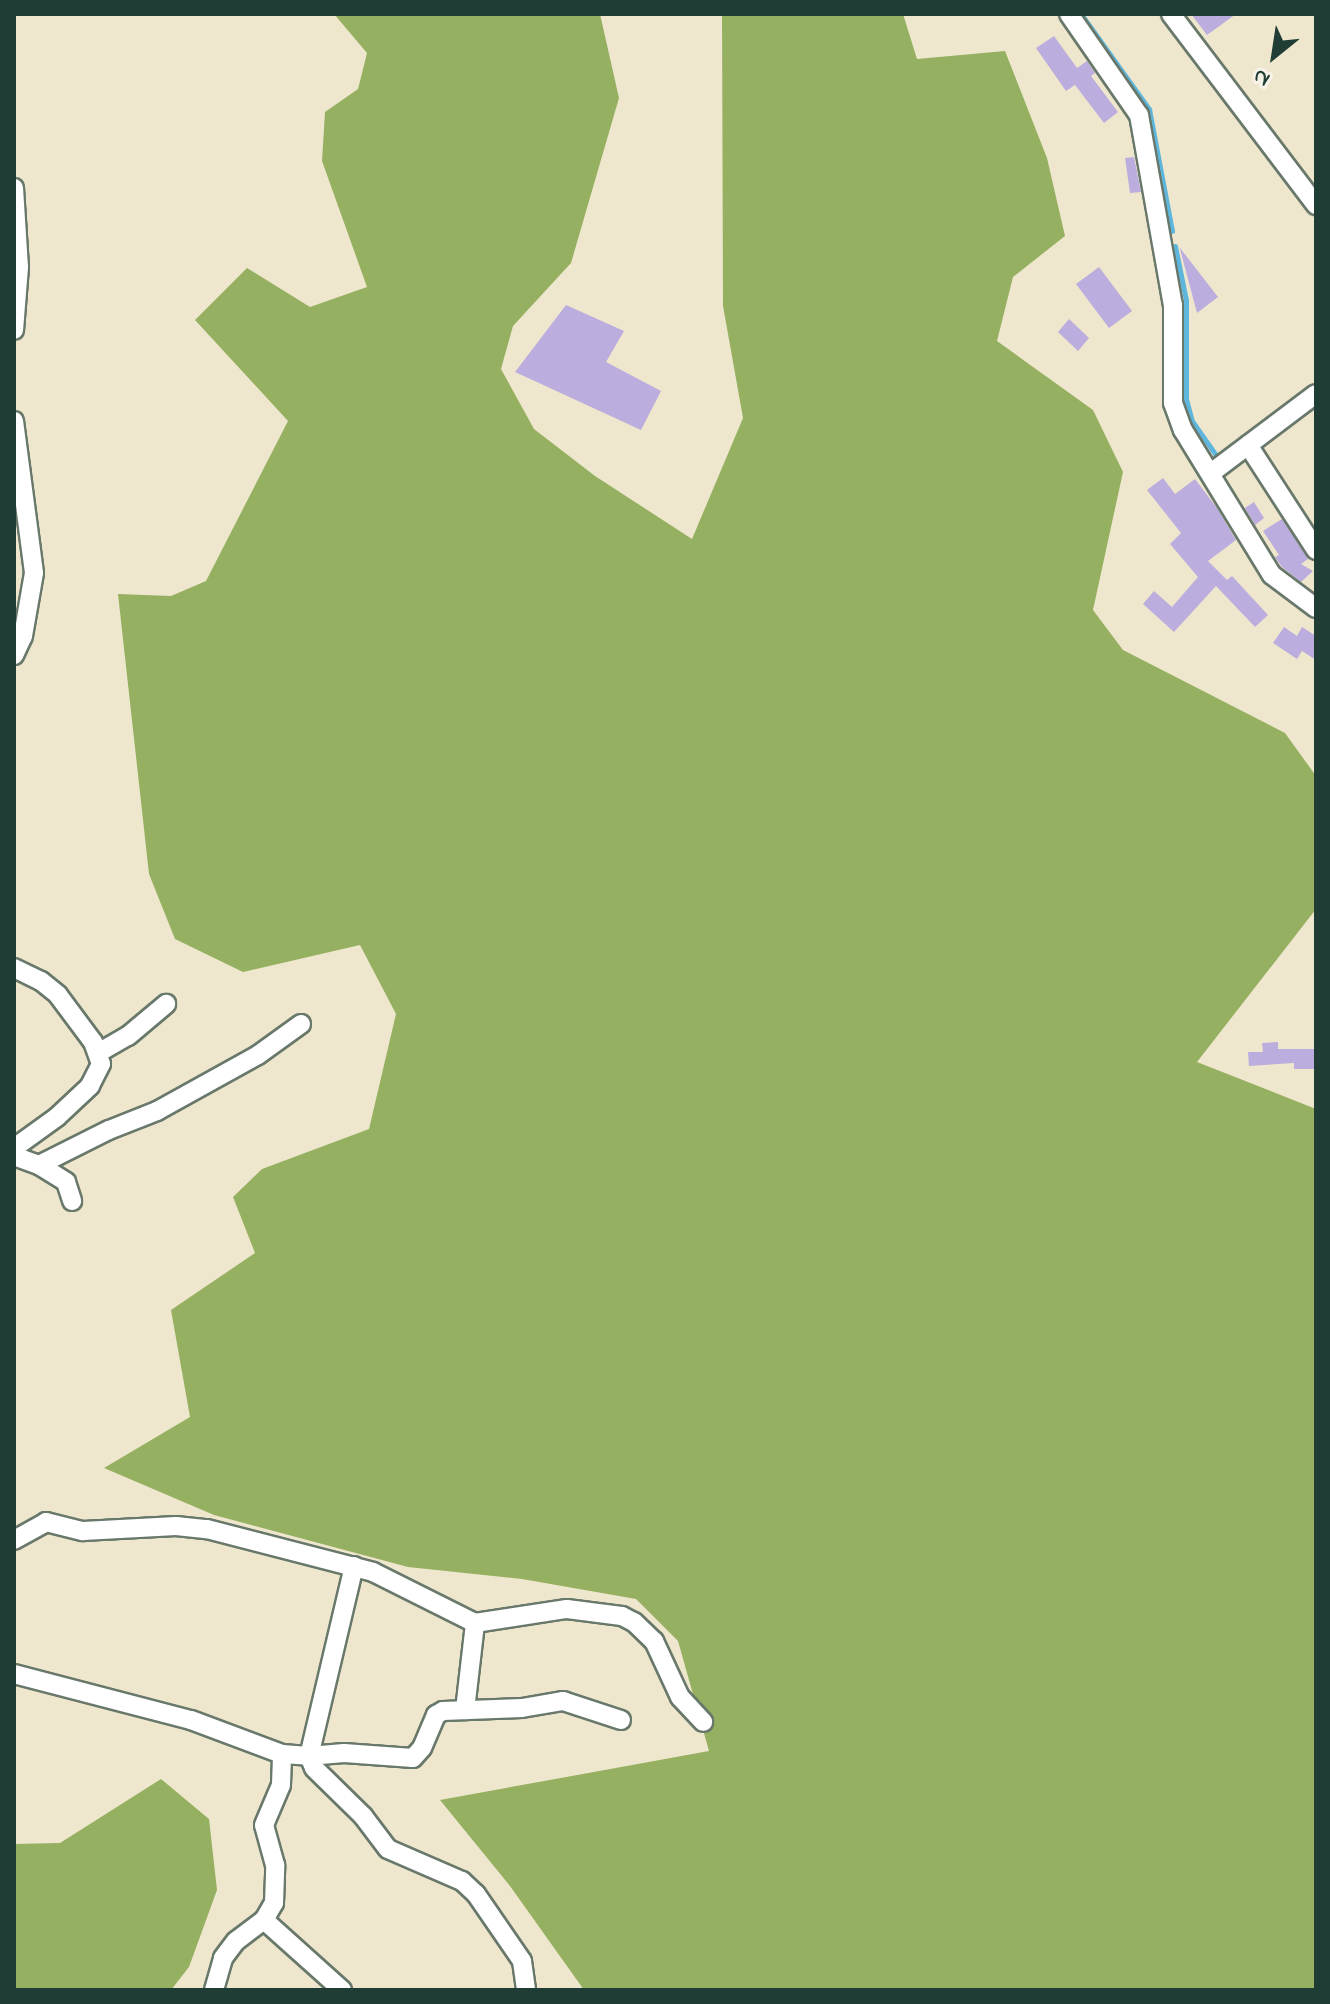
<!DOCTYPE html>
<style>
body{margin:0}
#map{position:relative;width:1330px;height:2004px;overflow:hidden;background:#efe7cd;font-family:"Indie Flower",sans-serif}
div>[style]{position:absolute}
.forest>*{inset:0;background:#96b062}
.stream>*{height:5px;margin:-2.5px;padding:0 2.5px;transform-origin:2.5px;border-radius:2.5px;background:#5fb6dc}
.building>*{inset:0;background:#bbaddd}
.roads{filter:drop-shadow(2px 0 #68786a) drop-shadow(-2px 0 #68786a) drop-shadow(0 2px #68786a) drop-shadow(0 -2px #68786a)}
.minor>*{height:18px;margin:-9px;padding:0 9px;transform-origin:9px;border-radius:9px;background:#fff}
span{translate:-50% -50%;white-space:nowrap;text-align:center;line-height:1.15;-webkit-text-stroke:6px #f7f3e8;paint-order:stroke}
.frame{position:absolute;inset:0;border:16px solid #1f3d34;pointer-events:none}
.north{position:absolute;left:1234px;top:16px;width:80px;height:80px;-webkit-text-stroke:6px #f7f3e8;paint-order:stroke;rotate:210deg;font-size:22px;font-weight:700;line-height:32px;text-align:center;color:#1f3d34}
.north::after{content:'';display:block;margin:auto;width:28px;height:36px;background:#1f3d34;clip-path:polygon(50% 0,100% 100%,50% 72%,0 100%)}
</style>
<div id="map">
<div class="forest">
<div style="clip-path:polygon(334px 14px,600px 14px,619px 98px,571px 263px,513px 326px,501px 369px,534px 429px,595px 476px,692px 539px,743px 418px,723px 306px,722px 14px,903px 14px,917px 59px,1005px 51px,1047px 158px,1065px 236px,1013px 277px,997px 341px,1093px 410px,1123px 472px,1093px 610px,1123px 650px,1285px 733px,1316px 776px,1316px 909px,1197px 1062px,1316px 1109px,1316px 1990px,584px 1990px,510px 1886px,440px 1800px,709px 1751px,678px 1641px,636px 1599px,522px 1579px,408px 1567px,214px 1515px,104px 1468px,190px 1417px,171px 1310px,255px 1253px,233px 1197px,262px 1169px,369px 1129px,396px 1014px,360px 945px,243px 972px,175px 939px,149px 874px,118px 594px,171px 596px,206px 581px,288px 421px,195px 320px,247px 268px,310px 307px,367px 287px,322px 161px,325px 112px,358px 89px,367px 53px)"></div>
<div style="clip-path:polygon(161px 1779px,209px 1819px,217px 1890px,189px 1967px,171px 1990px,14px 1990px,14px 1844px,60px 1843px)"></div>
</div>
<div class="stream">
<div style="left:1081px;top:14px;width:117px;rotate:54.4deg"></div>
<div style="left:1149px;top:109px;width:124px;rotate:79.3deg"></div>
<div style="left:1175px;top:246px;width:55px;rotate:78.5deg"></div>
<div style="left:1186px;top:300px;width:99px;rotate:90deg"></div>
<div style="left:1186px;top:399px;width:23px;rotate:75deg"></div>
<div style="left:1192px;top:421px;width:42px;rotate:54.8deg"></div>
</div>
<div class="building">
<div style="clip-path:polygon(1191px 14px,1236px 14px,1207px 35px)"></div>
<div style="clip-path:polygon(1054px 36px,1077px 68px,1087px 61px,1095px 73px,1091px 76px,1118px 112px,1104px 123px,1075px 85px,1066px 91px,1036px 48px)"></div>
<div style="clip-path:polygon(1134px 157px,1141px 192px,1130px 193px,1125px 158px)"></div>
<div style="clip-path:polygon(1180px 248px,1218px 297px,1197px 313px,1180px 249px)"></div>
<div style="clip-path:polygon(1099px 267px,1132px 311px,1109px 328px,1076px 284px)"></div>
<div style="clip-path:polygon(566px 305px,624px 331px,606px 362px,661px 391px,641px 430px,515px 372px)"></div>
<div style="clip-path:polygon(1069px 319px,1089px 338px,1078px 351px,1058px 332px)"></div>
<div style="clip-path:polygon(1163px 478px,1175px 494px,1195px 479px,1217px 508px,1236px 540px,1208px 561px,1227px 580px,1232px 576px,1268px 615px,1255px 627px,1216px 586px,1174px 632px,1143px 604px,1154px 591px,1172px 607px,1198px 577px,1170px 544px,1181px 533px,1147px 490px)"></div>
<div style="clip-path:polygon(1254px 502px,1264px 518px,1255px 525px,1245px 508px)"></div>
<div style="clip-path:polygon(1282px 519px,1308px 559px,1301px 564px,1313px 571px,1301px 582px,1282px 567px,1275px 557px,1279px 555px,1263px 531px)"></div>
<div style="clip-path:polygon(1284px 627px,1297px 636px,1302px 627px,1316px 636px,1316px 660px,1302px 651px,1297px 659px,1273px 643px)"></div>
<div style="clip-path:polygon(1278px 1042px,1278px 1049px,1316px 1049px,1316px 1069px,1294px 1069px,1294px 1063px,1249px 1066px,1248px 1052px,1263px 1052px,1262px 1043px)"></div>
</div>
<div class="roads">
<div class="minor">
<div style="left:1069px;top:14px;width:123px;rotate:55.3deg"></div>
<div style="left:1139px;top:115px;width:193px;rotate:79.9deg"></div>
<div style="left:1173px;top:305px;width:98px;rotate:90deg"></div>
<div style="left:1173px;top:403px;width:29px;rotate:70deg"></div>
<div style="left:1183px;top:430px;width:170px;rotate:58.5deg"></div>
<div style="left:1272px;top:575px;width:55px;rotate:36.9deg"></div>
<div style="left:1171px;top:14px;width:240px;rotate:52.8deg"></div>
<div style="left:14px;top:188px;width:79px;rotate:86.4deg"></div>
<div style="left:19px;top:267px;width:63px;rotate:94.5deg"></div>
<div style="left:14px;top:421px;width:153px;rotate:82.5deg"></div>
<div style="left:34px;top:573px;width:64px;rotate:99.9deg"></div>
<div style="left:23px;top:636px;width:21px;rotate:115deg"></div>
<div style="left:1248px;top:445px;width:125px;rotate:57.1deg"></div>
<div style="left:1211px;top:473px;width:131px;rotate:-37deg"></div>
<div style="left:14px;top:968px;width:30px;rotate:26deg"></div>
<div style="left:41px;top:981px;width:22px;rotate:39deg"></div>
<div style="left:58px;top:995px;width:59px;rotate:53.3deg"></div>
<div style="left:93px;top:1042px;width:23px;rotate:70deg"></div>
<div style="left:101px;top:1064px;width:25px;rotate:117deg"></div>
<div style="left:90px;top:1086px;width:45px;rotate:136.8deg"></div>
<div style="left:57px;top:1117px;width:53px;rotate:144.2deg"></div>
<div style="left:98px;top:1053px;width:34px;rotate:-30deg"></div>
<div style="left:128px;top:1036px;width:50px;rotate:-40.1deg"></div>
<div style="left:14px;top:1156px;width:27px;rotate:20deg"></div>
<div style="left:39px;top:1165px;width:32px;rotate:32deg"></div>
<div style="left:66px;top:1182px;width:20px;rotate:72deg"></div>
<div style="left:39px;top:1165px;width:78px;rotate:-26.6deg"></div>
<div style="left:109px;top:1130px;width:52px;rotate:-21.6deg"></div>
<div style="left:157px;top:1111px;width:115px;rotate:-29deg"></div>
<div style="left:258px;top:1055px;width:53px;rotate:-35.8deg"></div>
<div style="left:14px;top:1540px;width:37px;rotate:-29deg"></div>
<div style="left:46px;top:1522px;width:38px;rotate:14deg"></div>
<div style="left:83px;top:1531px;width:93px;rotate:-3.1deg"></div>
<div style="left:176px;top:1526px;width:31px;rotate:6deg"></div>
<div style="left:207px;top:1529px;width:171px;rotate:14.5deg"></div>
<div style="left:373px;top:1572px;width:114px;rotate:26.6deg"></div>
<div style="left:475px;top:1623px;width:93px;rotate:-8.7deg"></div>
<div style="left:567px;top:1609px;width:55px;rotate:7.3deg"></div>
<div style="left:622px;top:1616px;width:13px;rotate:27deg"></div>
<div style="left:634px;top:1622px;width:28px;rotate:44deg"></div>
<div style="left:654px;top:1641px;width:62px;rotate:65.1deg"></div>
<div style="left:680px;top:1697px;width:34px;rotate:47deg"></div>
<div style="left:354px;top:1566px;width:195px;rotate:103.3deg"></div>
<div style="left:309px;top:1756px;width:35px;rotate:-5deg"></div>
<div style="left:344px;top:1753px;width:69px;rotate:4.1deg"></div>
<div style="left:413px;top:1758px;width:13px;rotate:-48deg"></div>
<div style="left:422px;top:1748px;width:36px;rotate:-67deg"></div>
<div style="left:436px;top:1715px;width:8px;rotate:-30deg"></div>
<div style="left:443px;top:1711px;width:79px;rotate:-2.2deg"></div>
<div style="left:522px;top:1708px;width:42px;rotate:-9.7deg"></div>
<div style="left:563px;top:1701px;width:61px;rotate:18.1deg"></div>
<div style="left:14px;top:1674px;width:183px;rotate:14.6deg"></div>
<div style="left:191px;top:1720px;width:97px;rotate:20.5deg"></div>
<div style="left:465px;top:1710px;width:88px;rotate:-83.4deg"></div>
<div style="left:264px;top:1920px;width:105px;rotate:41.9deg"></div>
<div style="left:214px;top:1990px;width:33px;rotate:-74deg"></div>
<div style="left:223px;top:1958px;width:21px;rotate:-53deg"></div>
<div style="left:236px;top:1941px;width:35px;rotate:-37deg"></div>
<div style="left:264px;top:1920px;width:20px;rotate:-60deg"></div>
<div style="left:274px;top:1903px;width:38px;rotate:-88deg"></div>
<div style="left:275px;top:1865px;width:41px;rotate:-105.4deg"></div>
<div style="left:264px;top:1825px;width:43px;rotate:-67deg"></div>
<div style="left:281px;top:1785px;width:31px;rotate:-88deg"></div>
<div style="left:282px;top:1754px;width:27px;rotate:4deg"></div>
<div style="left:309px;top:1756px;width:13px;rotate:67deg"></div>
<div style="left:314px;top:1768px;width:69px;rotate:44.4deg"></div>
<div style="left:363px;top:1816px;width:41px;rotate:52.9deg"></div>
<div style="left:388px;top:1849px;width:81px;rotate:23.4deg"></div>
<div style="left:462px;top:1881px;width:19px;rotate:43deg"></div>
<div style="left:476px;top:1894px;width:81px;rotate:55.5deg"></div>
<div style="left:522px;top:1961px;width:29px;rotate:82deg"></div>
</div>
</div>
<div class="frame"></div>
<div class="north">N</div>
</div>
